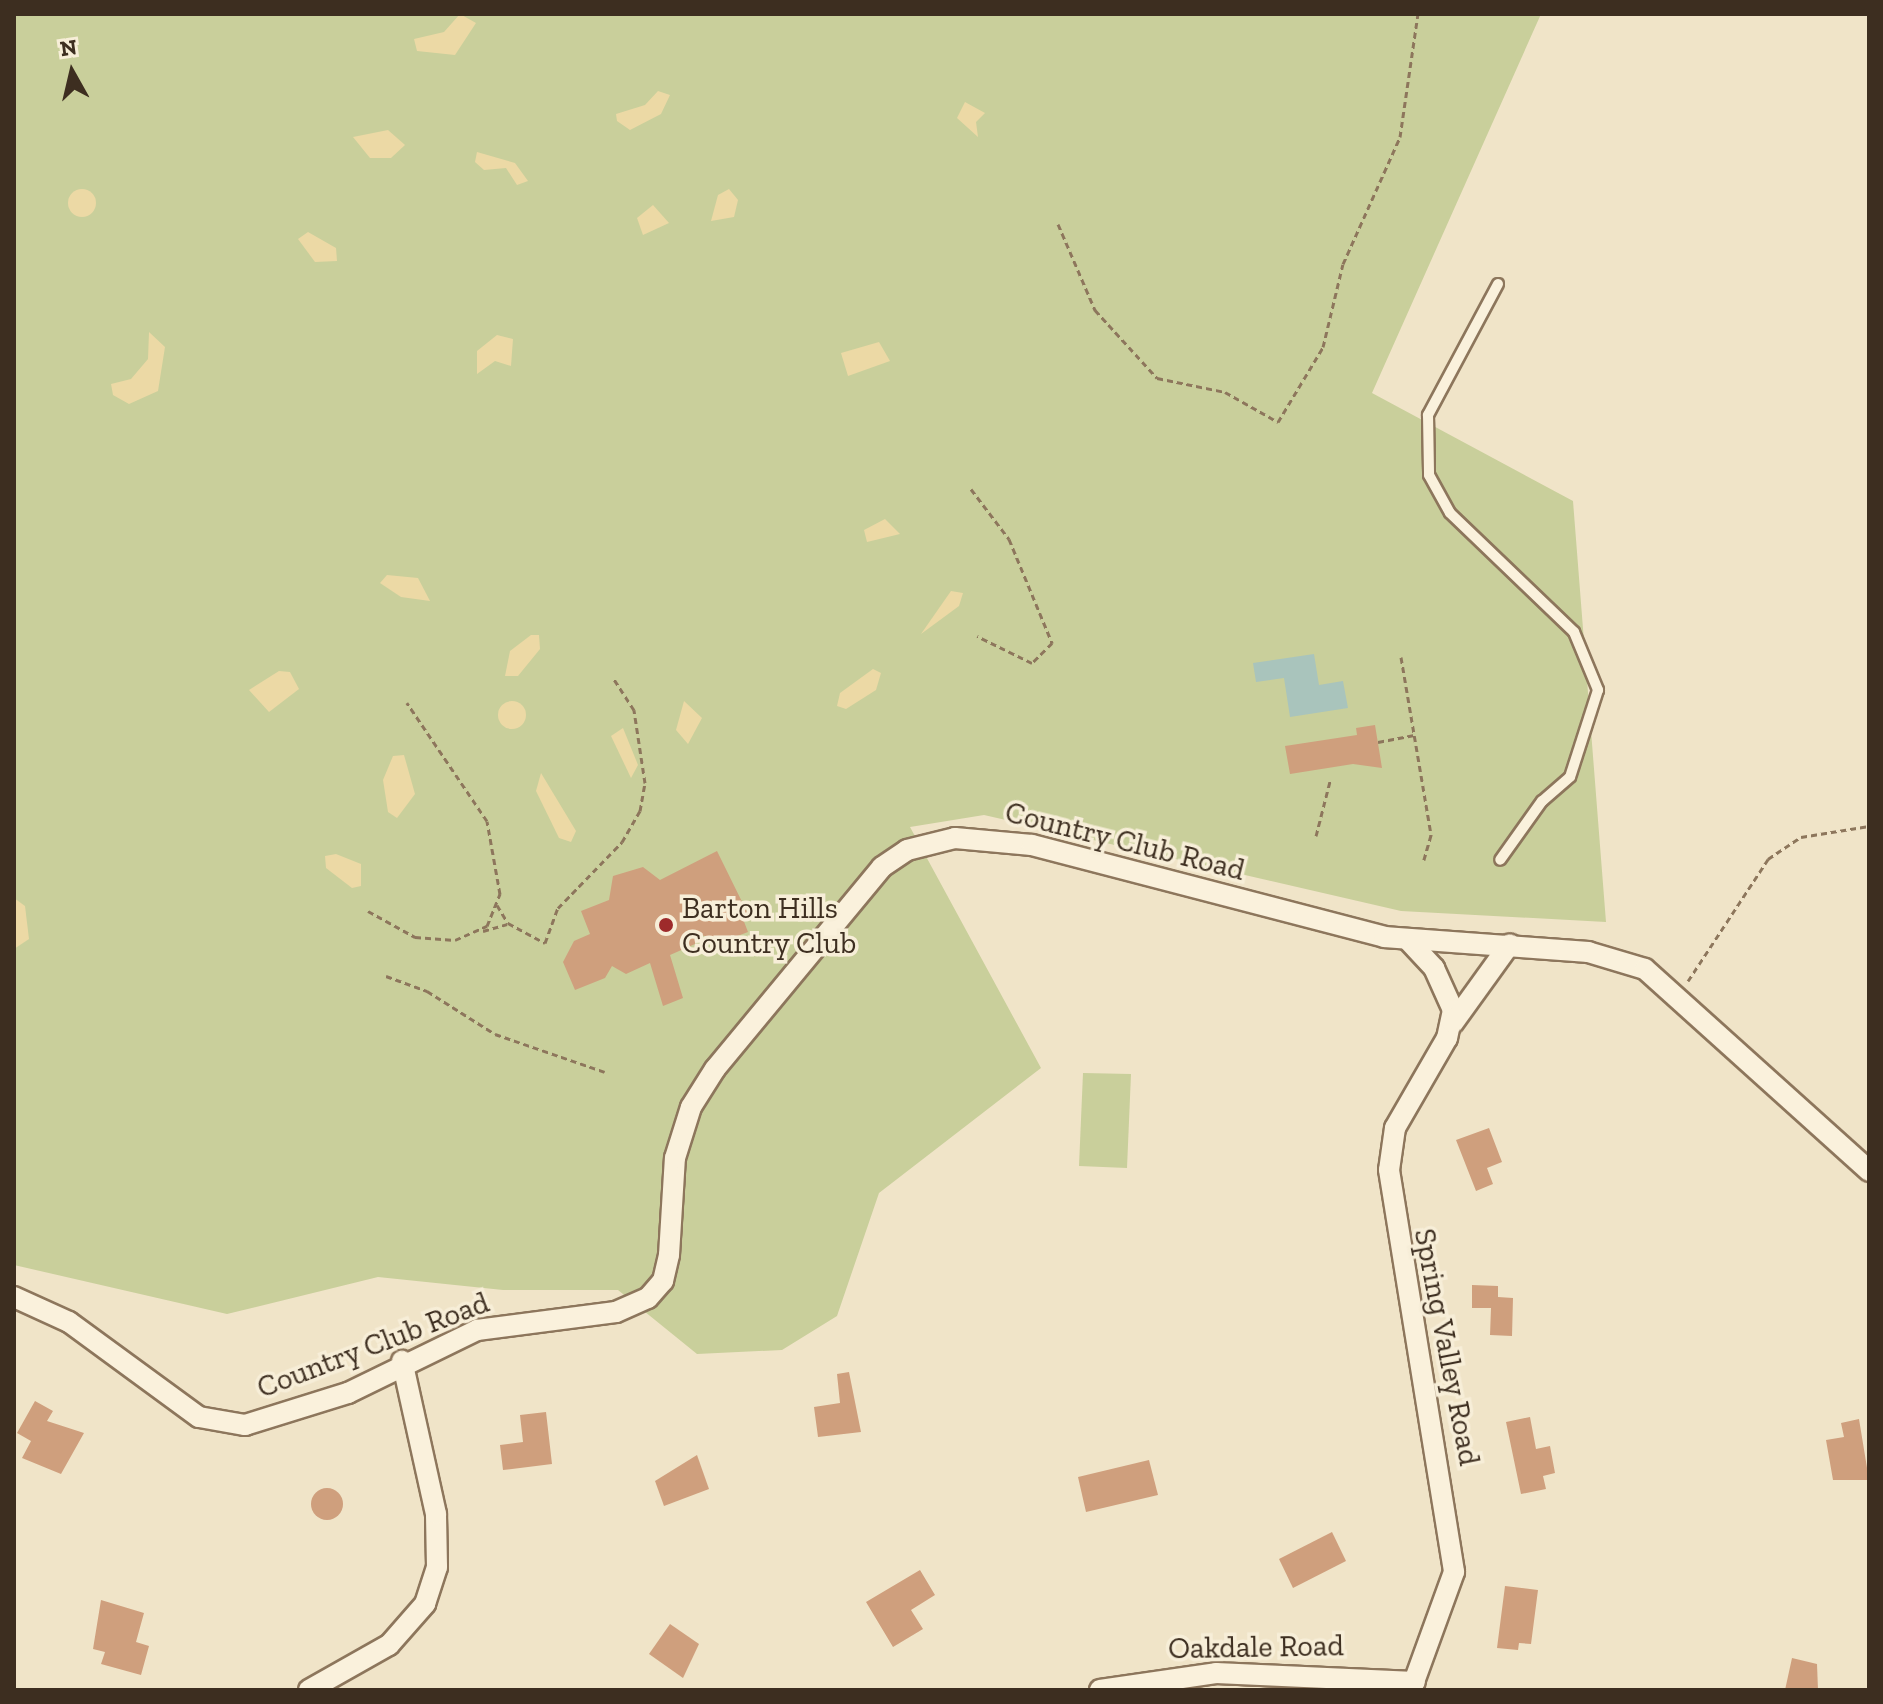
<!DOCTYPE html>
<style>
body{margin:0}
#map{position:relative;width:1883px;height:1704px;overflow:hidden;background:#f0e4c8;font-family:"Zilla Slab",serif}
div>[style]{position:absolute}
.green>*{inset:0;background:#c9cf9b}
.sand>*{inset:0;background:#ecd9a5}
.round{border-radius:50%}
.water>*{inset:0;background:#a9c4bc}
.building>*{inset:0;background:#cf9f7d}
.path>*{height:3px;margin-top:-1.5px;transform-origin:0;background:repeating-linear-gradient(90deg,#8d765c 0 6px,transparent 0 10px)}
.roads{filter:drop-shadow(2px 0 #8d765c) drop-shadow(-2px 0 #8d765c) drop-shadow(0 2px #8d765c) drop-shadow(0 -2px #8d765c)}
.service>*{height:10px;margin:-5px;padding:0 5px;transform-origin:5px;border-radius:5px;background:#faf1dc}
.minor>*{height:20px;margin:-10px;padding:0 10px;transform-origin:10px;border-radius:10px;background:#faf1dc}
.dots>*{width:22px;height:22px;translate:-50% -50%;box-sizing:border-box;border:4px solid #f7eed8;border-radius:50%}
span{translate:-50% -50%;white-space:nowrap;text-align:center;line-height:1.15;-webkit-text-stroke:7px #f7eed8;paint-order:stroke}
.street-label{font-size:30px;color:#3d2e20}
.poi-label{font-size:30px;color:#3d2e20}
.left{translate:0 -50%;text-align:left}
.frame{position:absolute;inset:0;border:16px solid #3d2e20;pointer-events:none}
.north{position:absolute;left:32px;top:32px;width:80px;height:80px;-webkit-text-stroke:6px #f7eed8;paint-order:stroke;rotate:352deg;font-size:22px;font-weight:700;line-height:32px;text-align:center;color:#3d2e20}
.north::after{content:'';display:block;margin:auto;width:28px;height:36px;background:#3d2e20;clip-path:polygon(50% 0,100% 100%,50% 72%,0 100%)}
</style>
<div id="map">
<div class="green">
<div style="clip-path:polygon(14px 14px,1541px 14px,1372px 393px,1573px 501px,1606px 922px,1401px 911px,984px 815px,910px 827px,1041px 1068px,879px 1193px,837px 1316px,782px 1350px,697px 1354px,618px 1290px,503px 1290px,378px 1277px,227px 1314px,14px 1265px)"></div>
<div style="clip-path:polygon(1083px 1073px,1131px 1074px,1127px 1168px,1079px 1166px)"></div>
</div>
<div class="sand">
<div style="clip-path:polygon(460px 14px,476px 23px,455px 55px,417px 51px,414px 39px,444px 32px)"></div>
<div style="clip-path:polygon(658px 91px,670px 95px,661px 114px,630px 130px,617px 121px,616px 114px,645px 105px)"></div>
<div style="clip-path:polygon(965px 102px,985px 113px,976px 122px,978px 137px,957px 118px)"></div>
<div style="clip-path:polygon(388px 130px,405px 145px,391px 158px,370px 158px,353px 137px)"></div>
<div style="clip-path:polygon(477px 152px,515px 163px,528px 181px,517px 185px,506px 168px,484px 170px,475px 162px)"></div>
<div style="clip-path:polygon(729px 189px,738px 200px,734px 217px,711px 221px,718px 195px)"></div>
<div class="round" style="left:68px;top:189px;width:28px;height:28px"></div>
<div style="clip-path:polygon(653px 205px,669px 223px,643px 235px,637px 218px)"></div>
<div style="clip-path:polygon(308px 232px,336px 248px,337px 261px,315px 262px,298px 239px)"></div>
<div style="clip-path:polygon(149px 332px,165px 347px,158px 391px,129px 404px,113px 395px,111px 384px,131px 379px,148px 359px)"></div>
<div style="clip-path:polygon(497px 335px,513px 339px,511px 366px,495px 361px,477px 374px,477px 351px)"></div>
<div style="clip-path:polygon(879px 342px,890px 361px,848px 376px,841px 353px)"></div>
<div style="clip-path:polygon(885px 519px,900px 534px,867px 542px,864px 530px)"></div>
<div style="clip-path:polygon(387px 575px,418px 578px,430px 601px,401px 597px,380px 583px)"></div>
<div style="clip-path:polygon(951px 591px,963px 593px,959px 606px,921px 634px)"></div>
<div style="clip-path:polygon(531px 635px,539px 635px,540px 649px,518px 676px,505px 676px,510px 651px)"></div>
<div style="clip-path:polygon(873px 669px,881px 673px,876px 690px,846px 709px,837px 706px,840px 693px)"></div>
<div style="clip-path:polygon(279px 671px,290px 672px,299px 689px,269px 712px,249px 690px)"></div>
<div class="round" style="left:498px;top:701px;width:28px;height:28px"></div>
<div style="clip-path:polygon(684px 701px,702px 718px,688px 744px,676px 730px)"></div>
<div style="clip-path:polygon(623px 728px,638px 765px,631px 778px,611px 736px)"></div>
<div style="clip-path:polygon(404px 755px,415px 794px,397px 818px,388px 812px,383px 780px,393px 756px)"></div>
<div style="clip-path:polygon(541px 773px,576px 831px,571px 842px,559px 838px,536px 791px)"></div>
<div style="clip-path:polygon(336px 854px,361px 864px,361px 886px,352px 888px,326px 868px,325px 856px)"></div>
<div style="clip-path:polygon(14px 898px,25px 906px,29px 939px,14px 949px)"></div>
</div>
<div class="water">
<div style="clip-path:polygon(1314px 654px,1319px 685px,1343px 681px,1348px 708px,1290px 717px,1284px 678px,1256px 682px,1253px 663px)"></div>
</div>
<div class="building">
<div style="clip-path:polygon(1375px 725px,1382px 768px,1353px 764px,1290px 774px,1285px 746px,1357px 735px,1356px 728px)"></div>
<div style="clip-path:polygon(717px 851px,749px 916px,743px 919px,748px 932px,724px 941px,697px 934px,695px 944px,670px 955px,683px 998px,663px 1006px,650px 963px,626px 974px,612px 966px,605px 978px,575px 990px,563px 962px,574px 941px,590px 934px,581px 911px,609px 900px,613px 876px,643px 867px,660px 880px)"></div>
<div style="clip-path:polygon(1489px 1128px,1502px 1162px,1487px 1168px,1493px 1184px,1476px 1191px,1456px 1140px)"></div>
<div style="clip-path:polygon(1472px 1285px,1498px 1286px,1498px 1297px,1513px 1298px,1512px 1336px,1490px 1335px,1491px 1308px,1472px 1308px)"></div>
<div style="clip-path:polygon(849px 1372px,861px 1432px,818px 1437px,814px 1407px,840px 1403px,837px 1374px)"></div>
<div style="clip-path:polygon(35px 1401px,53px 1411px,47px 1421px,84px 1433px,61px 1474px,22px 1458px,31px 1441px,17px 1433px)"></div>
<div style="clip-path:polygon(546px 1412px,552px 1464px,503px 1470px,500px 1445px,523px 1442px,520px 1415px)"></div>
<div style="clip-path:polygon(1530px 1417px,1536px 1449px,1550px 1446px,1555px 1473px,1543px 1476px,1546px 1489px,1521px 1494px,1506px 1422px)"></div>
<div style="clip-path:polygon(1859px 1419px,1869px 1480px,1833px 1480px,1826px 1440px,1844px 1437px,1841px 1423px)"></div>
<div style="clip-path:polygon(697px 1455px,709px 1489px,664px 1506px,655px 1481px)"></div>
<div style="clip-path:polygon(1149px 1460px,1158px 1495px,1086px 1512px,1078px 1477px)"></div>
<div class="round" style="left:311px;top:1488px;width:32px;height:32px"></div>
<div style="clip-path:polygon(1332px 1532px,1346px 1561px,1293px 1588px,1279px 1559px)"></div>
<div style="clip-path:polygon(920px 1570px,935px 1595px,911px 1610px,923px 1629px,893px 1647px,866px 1602px)"></div>
<div style="clip-path:polygon(1505px 1586px,1538px 1590px,1531px 1644px,1519px 1643px,1518px 1650px,1497px 1648px)"></div>
<div style="clip-path:polygon(101px 1600px,144px 1613px,136px 1642px,149px 1646px,141px 1675px,101px 1664px,105px 1652px,93px 1649px)"></div>
<div style="clip-path:polygon(670px 1624px,699px 1644px,683px 1678px,649px 1654px)"></div>
<div style="clip-path:polygon(1792px 1658px,1817px 1664px,1818px 1690px,1785px 1690px)"></div>
</div>
<div class="path">
<div style="left:1058px;top:224px;width:94px;rotate:66.7deg"></div>
<div style="left:1095px;top:310px;width:92px;rotate:47.6deg"></div>
<div style="left:1157px;top:378px;width:69px;rotate:11.6deg"></div>
<div style="left:1225px;top:392px;width:61px;rotate:29.5deg"></div>
<div style="left:1278px;top:422px;width:87px;rotate:-59deg"></div>
<div style="left:1323px;top:347px;width:85px;rotate:-76.5deg"></div>
<div style="left:1343px;top:264px;width:139px;rotate:-65.8deg"></div>
<div style="left:1400px;top:137px;width:124px;rotate:-81.7deg"></div>
<div style="left:971px;top:489px;width:63px;rotate:52.8deg"></div>
<div style="left:1009px;top:539px;width:113px;rotate:67.5deg"></div>
<div style="left:1052px;top:643px;width:28px;rotate:135deg"></div>
<div style="left:1032px;top:663px;width:61px;rotate:-153.9deg"></div>
<div style="left:1401px;top:657px;width:181px;rotate:80.4deg"></div>
<div style="left:1431px;top:835px;width:26px;rotate:106deg"></div>
<div style="left:1378px;top:742px;width:37px;rotate:-11deg"></div>
<div style="left:1316px;top:836px;width:57px;rotate:-75.7deg"></div>
<div style="left:497px;top:905px;width:21px;rotate:59deg"></div>
<div style="left:508px;top:923px;width:42px;rotate:28.4deg"></div>
<div style="left:545px;top:943px;width:37px;rotate:-70deg"></div>
<div style="left:558px;top:908px;width:92px;rotate:-45.9deg"></div>
<div style="left:622px;top:842px;width:36px;rotate:-60deg"></div>
<div style="left:640px;top:811px;width:28px;rotate:-80deg"></div>
<div style="left:645px;top:783px;width:74px;rotate:-98.6deg"></div>
<div style="left:634px;top:710px;width:38px;rotate:-123deg"></div>
<div style="left:368px;top:911px;width:54px;rotate:29deg"></div>
<div style="left:415px;top:937px;width:40px;rotate:4.3deg"></div>
<div style="left:455px;top:940px;width:35px;rotate:-24deg"></div>
<div style="left:487px;top:926px;width:35px;rotate:-68deg"></div>
<div style="left:500px;top:894px;width:74px;rotate:-100.1deg"></div>
<div style="left:487px;top:821px;width:143px;rotate:-124.1deg"></div>
<div style="left:483px;top:931px;width:25px;rotate:-16deg"></div>
<div style="left:386px;top:976px;width:44px;rotate:20.1deg"></div>
<div style="left:427px;top:991px;width:80px;rotate:32.3deg"></div>
<div style="left:495px;top:1034px;width:116px;rotate:19.1deg"></div>
<div style="left:1688px;top:981px;width:146px;rotate:-56.7deg"></div>
<div style="left:1768px;top:859px;width:40px;rotate:-34deg"></div>
<div style="left:1801px;top:837px;width:69px;rotate:-9.2deg"></div>
</div>
<div class="roads">
<div class="service">
<div style="left:1498px;top:284px;width:149px;rotate:118.1deg"></div>
<div style="left:1428px;top:415px;width:60px;rotate:89deg"></div>
<div style="left:1429px;top:475px;width:43px;rotate:61.1deg"></div>
<div style="left:1450px;top:513px;width:172px;rotate:43.8deg"></div>
<div style="left:1574px;top:632px;width:63px;rotate:67.5deg"></div>
<div style="left:1598px;top:690px;width:91px;rotate:107.8deg"></div>
<div style="left:1570px;top:777px;width:37px;rotate:139deg"></div>
<div style="left:1542px;top:801px;width:72px;rotate:125.4deg"></div>
</div>
<div class="minor">
<div style="left:1407px;top:939px;width:40px;rotate:47deg"></div>
<div style="left:1434px;top:968px;width:46px;rotate:65.7deg"></div>
<div style="left:1453px;top:1010px;width:29px;rotate:102deg"></div>
<div style="left:1447px;top:1038px;width:104px;rotate:120deg"></div>
<div style="left:1395px;top:1128px;width:42px;rotate:98.1deg"></div>
<div style="left:1389px;top:1170px;width:407px;rotate:80.8deg"></div>
<div style="left:1454px;top:1572px;width:126px;rotate:110deg"></div>
<div style="left:1453px;top:1023px;width:97px;rotate:-54.2deg"></div>
<div style="left:14px;top:1297px;width:60px;rotate:24.4deg"></div>
<div style="left:69px;top:1322px;width:161px;rotate:36.2deg"></div>
<div style="left:199px;top:1417px;width:47px;rotate:9.9deg"></div>
<div style="left:245px;top:1425px;width:108px;rotate:-17.3deg"></div>
<div style="left:348px;top:1393px;width:144px;rotate:-26deg"></div>
<div style="left:477px;top:1330px;width:140px;rotate:-7.4deg"></div>
<div style="left:616px;top:1312px;width:35px;rotate:-24deg"></div>
<div style="left:648px;top:1298px;width:23px;rotate:-49deg"></div>
<div style="left:663px;top:1281px;width:27px;rotate:-77deg"></div>
<div style="left:669px;top:1255px;width:97px;rotate:-86.5deg"></div>
<div style="left:675px;top:1158px;width:53px;rotate:-72.6deg"></div>
<div style="left:691px;top:1107px;width:45px;rotate:-57.7deg"></div>
<div style="left:715px;top:1069px;width:262px;rotate:-50.4deg"></div>
<div style="left:882px;top:867px;width:30px;rotate:-34deg"></div>
<div style="left:907px;top:850px;width:49px;rotate:-14deg"></div>
<div style="left:955px;top:838px;width:77px;rotate:5.2deg"></div>
<div style="left:1032px;top:845px;width:364px;rotate:14.6deg"></div>
<div style="left:1384px;top:937px;width:205px;rotate:4.2deg"></div>
<div style="left:1588px;top:952px;width:59px;rotate:16.6deg"></div>
<div style="left:1645px;top:969px;width:302px;rotate:42deg"></div>
<div style="left:309px;top:1690px;width:92px;rotate:-29.4deg"></div>
<div style="left:389px;top:1645px;width:55px;rotate:-48.7deg"></div>
<div style="left:425px;top:1604px;width:39px;rotate:-72deg"></div>
<div style="left:437px;top:1567px;width:53px;rotate:-91.1deg"></div>
<div style="left:436px;top:1514px;width:157px;rotate:-102.5deg"></div>
<div style="left:1100px;top:1690px;width:117px;rotate:-8.3deg"></div>
<div style="left:1216px;top:1673px;width:199px;rotate:2.6deg"></div>
</div>
</div>
<div class="dots">
<div style="left:666px;top:925px;background:#9e2a2b"></div>
</div>
<div class="street-label">
<span style="left:1125px;top:841px;rotate:14deg">Country Club Road</span>
<span style="left:373px;top:1345px;rotate:-21deg">Country Club Road</span>
<span style="left:1447px;top:1347px;rotate:79deg">Spring Valley Road</span>
<span style="left:1256px;top:1647px;rotate:-1deg">Oakdale Road</span>
</div>
<div class="poi-label">
<span class="left" style="left:682px;top:925px">Barton Hills<br>Country Club</span>
</div>
<div class="frame"></div>
<div class="north">N</div>
</div>
